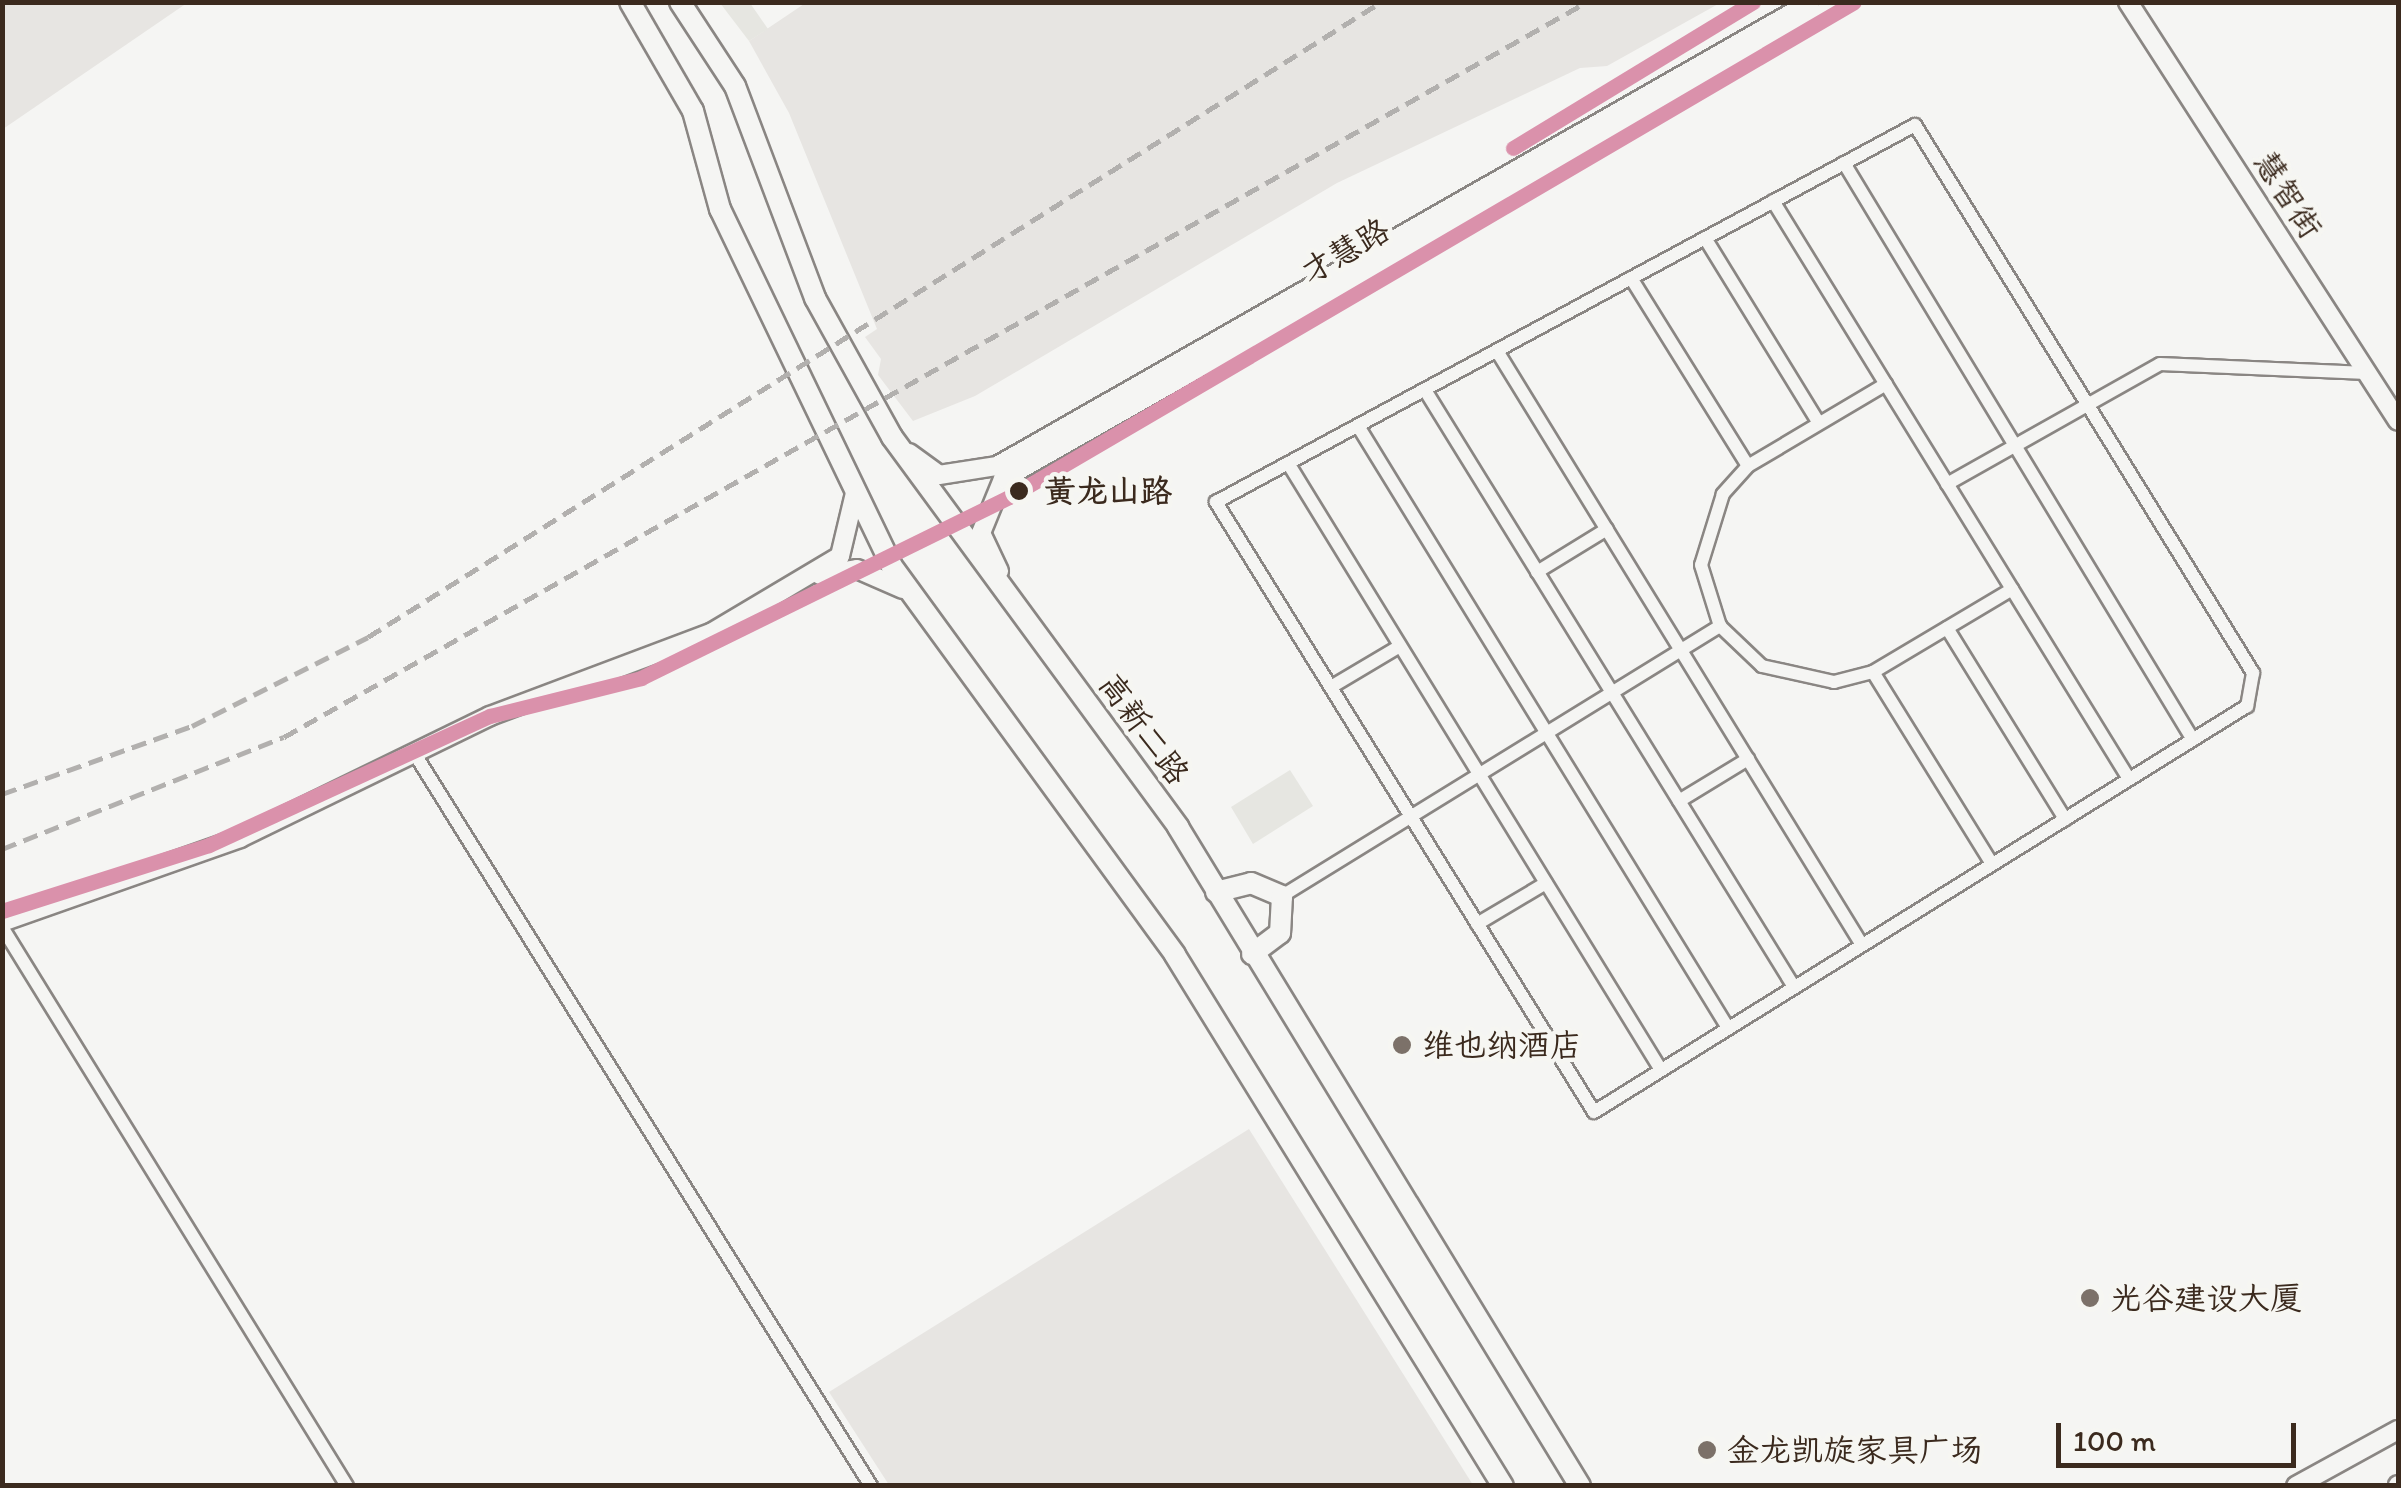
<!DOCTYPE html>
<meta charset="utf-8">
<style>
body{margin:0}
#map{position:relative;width:2401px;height:1488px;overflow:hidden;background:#f5f5f3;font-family:Itim,"LXGW WenKai TC",sans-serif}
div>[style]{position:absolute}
.built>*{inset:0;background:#e7e5e2}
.green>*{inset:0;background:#e6e6e1}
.roads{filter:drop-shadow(2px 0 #8a8683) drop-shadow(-2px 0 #8a8683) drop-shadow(0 2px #8a8683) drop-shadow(0 -2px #8a8683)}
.street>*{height:12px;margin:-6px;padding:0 6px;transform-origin:6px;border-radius:6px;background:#f5f5f3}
.secondary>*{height:18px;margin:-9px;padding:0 9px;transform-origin:9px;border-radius:9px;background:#f5f5f3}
.primary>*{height:20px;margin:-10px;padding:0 10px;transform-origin:10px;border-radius:10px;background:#f5f5f3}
.rail>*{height:5px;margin-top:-2.5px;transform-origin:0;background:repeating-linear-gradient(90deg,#b2b0ae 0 15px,transparent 0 23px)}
.metro-1>*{height:15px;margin:-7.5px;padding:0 7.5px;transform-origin:7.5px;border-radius:7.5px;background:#da91ab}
.dots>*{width:28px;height:28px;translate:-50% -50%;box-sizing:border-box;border:5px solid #f6f6f2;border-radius:50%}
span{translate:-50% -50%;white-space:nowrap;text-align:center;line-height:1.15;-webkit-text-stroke:9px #f6f6f2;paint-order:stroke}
.street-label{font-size:32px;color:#3b2a1e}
.stop-label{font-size:32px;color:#3b2a1e;font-weight:700}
.left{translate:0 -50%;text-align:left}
.poi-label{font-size:32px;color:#3b2a1e}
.frame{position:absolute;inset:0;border:5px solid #3b2a1e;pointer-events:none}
.scale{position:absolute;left:2056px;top:1423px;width:240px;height:45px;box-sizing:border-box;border:5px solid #3b2a1e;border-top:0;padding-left:12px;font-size:30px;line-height:35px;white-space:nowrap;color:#3b2a1e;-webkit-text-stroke:8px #f6f6f2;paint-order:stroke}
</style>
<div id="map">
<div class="built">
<div style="clip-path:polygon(3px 2px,187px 2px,187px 3px,3px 129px)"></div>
<div style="clip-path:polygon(807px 2px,1720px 2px,1720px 3px,1607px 66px,1580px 68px,1337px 183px,975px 396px,913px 421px,878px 375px,881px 359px,865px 337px,877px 329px,789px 113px,749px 41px)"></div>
<div style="clip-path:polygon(1249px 1129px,1473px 1485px,889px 1485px,829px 1392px)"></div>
</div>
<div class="green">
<div style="clip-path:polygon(720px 3px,750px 3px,768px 29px,749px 41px)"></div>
<div style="clip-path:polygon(1290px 770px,1313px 806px,1253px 844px,1231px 807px)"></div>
</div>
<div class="roads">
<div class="street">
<div style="left:1915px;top:125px;width:644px;rotate:58.33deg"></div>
<div style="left:2253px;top:673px;width:34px;rotate:100deg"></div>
<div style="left:2247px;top:706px;width:769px;rotate:148.13deg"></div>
<div style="left:1594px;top:1112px;width:718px;rotate:-121.79deg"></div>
<div style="left:1216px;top:502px;width:794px;rotate:-28.34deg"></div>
<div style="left:1844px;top:163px;width:674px;rotate:58.83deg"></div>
<div style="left:1773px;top:201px;width:679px;rotate:58.37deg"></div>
<div style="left:1705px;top:238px;width:217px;rotate:58.4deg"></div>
<div style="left:1631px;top:278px;width:221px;rotate:58.1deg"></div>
<div style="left:1497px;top:351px;width:697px;rotate:58.43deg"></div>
<div style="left:1886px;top:384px;width:161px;rotate:149.3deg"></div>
<div style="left:1748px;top:466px;width:38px;rotate:132deg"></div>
<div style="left:1723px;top:494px;width:74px;rotate:107.2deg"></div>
<div style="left:1701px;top:565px;width:64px;rotate:72.7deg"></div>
<div style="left:1720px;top:626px;width:58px;rotate:43.6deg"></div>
<div style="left:1762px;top:666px;width:74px;rotate:12.5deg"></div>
<div style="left:1834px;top:682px;width:40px;rotate:-14.4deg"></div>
<div style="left:1873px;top:672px;width:162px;rotate:-30.8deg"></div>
<div style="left:1425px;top:390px;width:702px;rotate:58.28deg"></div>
<div style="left:1358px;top:426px;width:707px;rotate:58.42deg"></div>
<div style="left:1288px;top:463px;width:712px;rotate:58.43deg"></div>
<div style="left:1947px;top:484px;width:244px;rotate:-29.4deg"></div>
<div style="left:2160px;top:364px;width:207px;rotate:2.5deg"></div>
<div style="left:1537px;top:572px;width:82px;rotate:-31.6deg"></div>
<div style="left:1947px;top:628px;width:225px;rotate:58.3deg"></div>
<div style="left:1873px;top:672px;width:226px;rotate:58.2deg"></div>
<div style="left:1331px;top:687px;width:80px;rotate:-30.7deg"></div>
<div style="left:413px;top:751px;width:866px;rotate:58.07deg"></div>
<div style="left:1679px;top:801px;width:81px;rotate:-31.3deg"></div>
<div style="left:1282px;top:896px;width:515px;rotate:-31.65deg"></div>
<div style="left:1477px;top:924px;width:80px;rotate:-30.7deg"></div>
<div style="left:2px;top:927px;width:657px;rotate:58.32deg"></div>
</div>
<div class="secondary">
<div style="left:2128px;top:2px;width:498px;rotate:57.2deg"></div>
<div style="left:909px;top:453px;width:37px;rotate:36deg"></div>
<div style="left:939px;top:475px;width:59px;rotate:-8.8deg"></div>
<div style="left:997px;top:466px;width:937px;rotate:-29.68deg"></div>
<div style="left:999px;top:571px;width:42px;rotate:-115.3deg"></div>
<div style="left:981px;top:533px;width:58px;rotate:-67.8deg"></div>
<div style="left:1003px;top:479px;width:966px;rotate:-29.59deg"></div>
<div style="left:820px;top:575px;width:37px;rotate:-9deg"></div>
<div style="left:857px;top:569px;width:50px;rotate:23.5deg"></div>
<div style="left:2px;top:922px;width:252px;rotate:-19.4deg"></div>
<div style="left:240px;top:838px;width:278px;rotate:-26deg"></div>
<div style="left:490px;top:716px;width:236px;rotate:-20.6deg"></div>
<div style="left:711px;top:633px;width:150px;rotate:-30.8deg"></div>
<div style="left:840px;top:556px;width:65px;rotate:-76.6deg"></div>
<div style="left:2296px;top:1486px;width:116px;rotate:-28.8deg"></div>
<div style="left:2398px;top:1486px;width:1px;rotate:-90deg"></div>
</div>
<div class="primary">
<div style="left:630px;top:2px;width:126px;rotate:60deg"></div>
<div style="left:693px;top:111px;width:102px;rotate:74.6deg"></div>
<div style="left:720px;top:209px;width:395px;rotate:64.3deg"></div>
<div style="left:891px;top:565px;width:482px;rotate:53.9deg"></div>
<div style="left:1175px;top:955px;width:624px;rotate:58.3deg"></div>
<div style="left:680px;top:2px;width:100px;rotate:56.8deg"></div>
<div style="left:735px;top:86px;width:227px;rotate:69.3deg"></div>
<div style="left:815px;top:298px;width:159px;rotate:61deg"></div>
<div style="left:892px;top:437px;width:484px;rotate:53.7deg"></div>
<div style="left:1178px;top:827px;width:772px;rotate:58.62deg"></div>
<div style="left:1216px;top:892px;width:36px;rotate:-14deg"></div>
<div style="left:1251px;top:883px;width:34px;rotate:23deg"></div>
<div style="left:1282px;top:896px;width:37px;rotate:93deg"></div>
<div style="left:1280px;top:933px;width:35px;rotate:143deg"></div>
</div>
</div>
<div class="rail">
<div style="left:2px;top:794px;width:202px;rotate:-19.7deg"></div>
<div style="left:192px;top:726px;width:197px;rotate:-26.8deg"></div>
<div style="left:368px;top:637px;width:1196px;rotate:-32.08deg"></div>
<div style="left:2px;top:849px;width:303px;rotate:-21.7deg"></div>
<div style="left:284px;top:737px;width:1496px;rotate:-29.43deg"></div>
</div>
<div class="metro-1">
<div style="left:1513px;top:148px;width:281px;rotate:-31.3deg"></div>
<div style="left:2px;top:911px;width:217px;rotate:-17.7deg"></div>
<div style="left:209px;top:845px;width:309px;rotate:-24.7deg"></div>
<div style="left:490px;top:716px;width:156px;rotate:-14.1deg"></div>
<div style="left:641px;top:678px;width:410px;rotate:-26.2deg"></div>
<div style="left:1009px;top:497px;width:979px;rotate:-30.36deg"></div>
</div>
<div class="dots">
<div style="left:1019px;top:491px;background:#3b2a1e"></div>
<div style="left:1402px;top:1045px;background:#7c7169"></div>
<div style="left:2090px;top:1298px;background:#7c7169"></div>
<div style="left:1707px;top:1450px;background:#7c7169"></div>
</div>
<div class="street-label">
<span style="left:2288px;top:195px;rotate:57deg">慧智街</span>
<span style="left:1345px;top:251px;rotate:-30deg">才慧路</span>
<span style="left:1144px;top:729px;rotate:54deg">高新二路</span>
</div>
<div class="stop-label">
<span class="left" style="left:1044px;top:491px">黄龙山路</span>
</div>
<div class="poi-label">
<span class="left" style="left:1422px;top:1045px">维也纳酒店</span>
<span class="left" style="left:2110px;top:1298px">光谷建设大厦</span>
<span class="left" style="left:1727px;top:1450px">金龙凯旋家具广场</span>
</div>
<div class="frame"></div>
<div class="scale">100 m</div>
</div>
